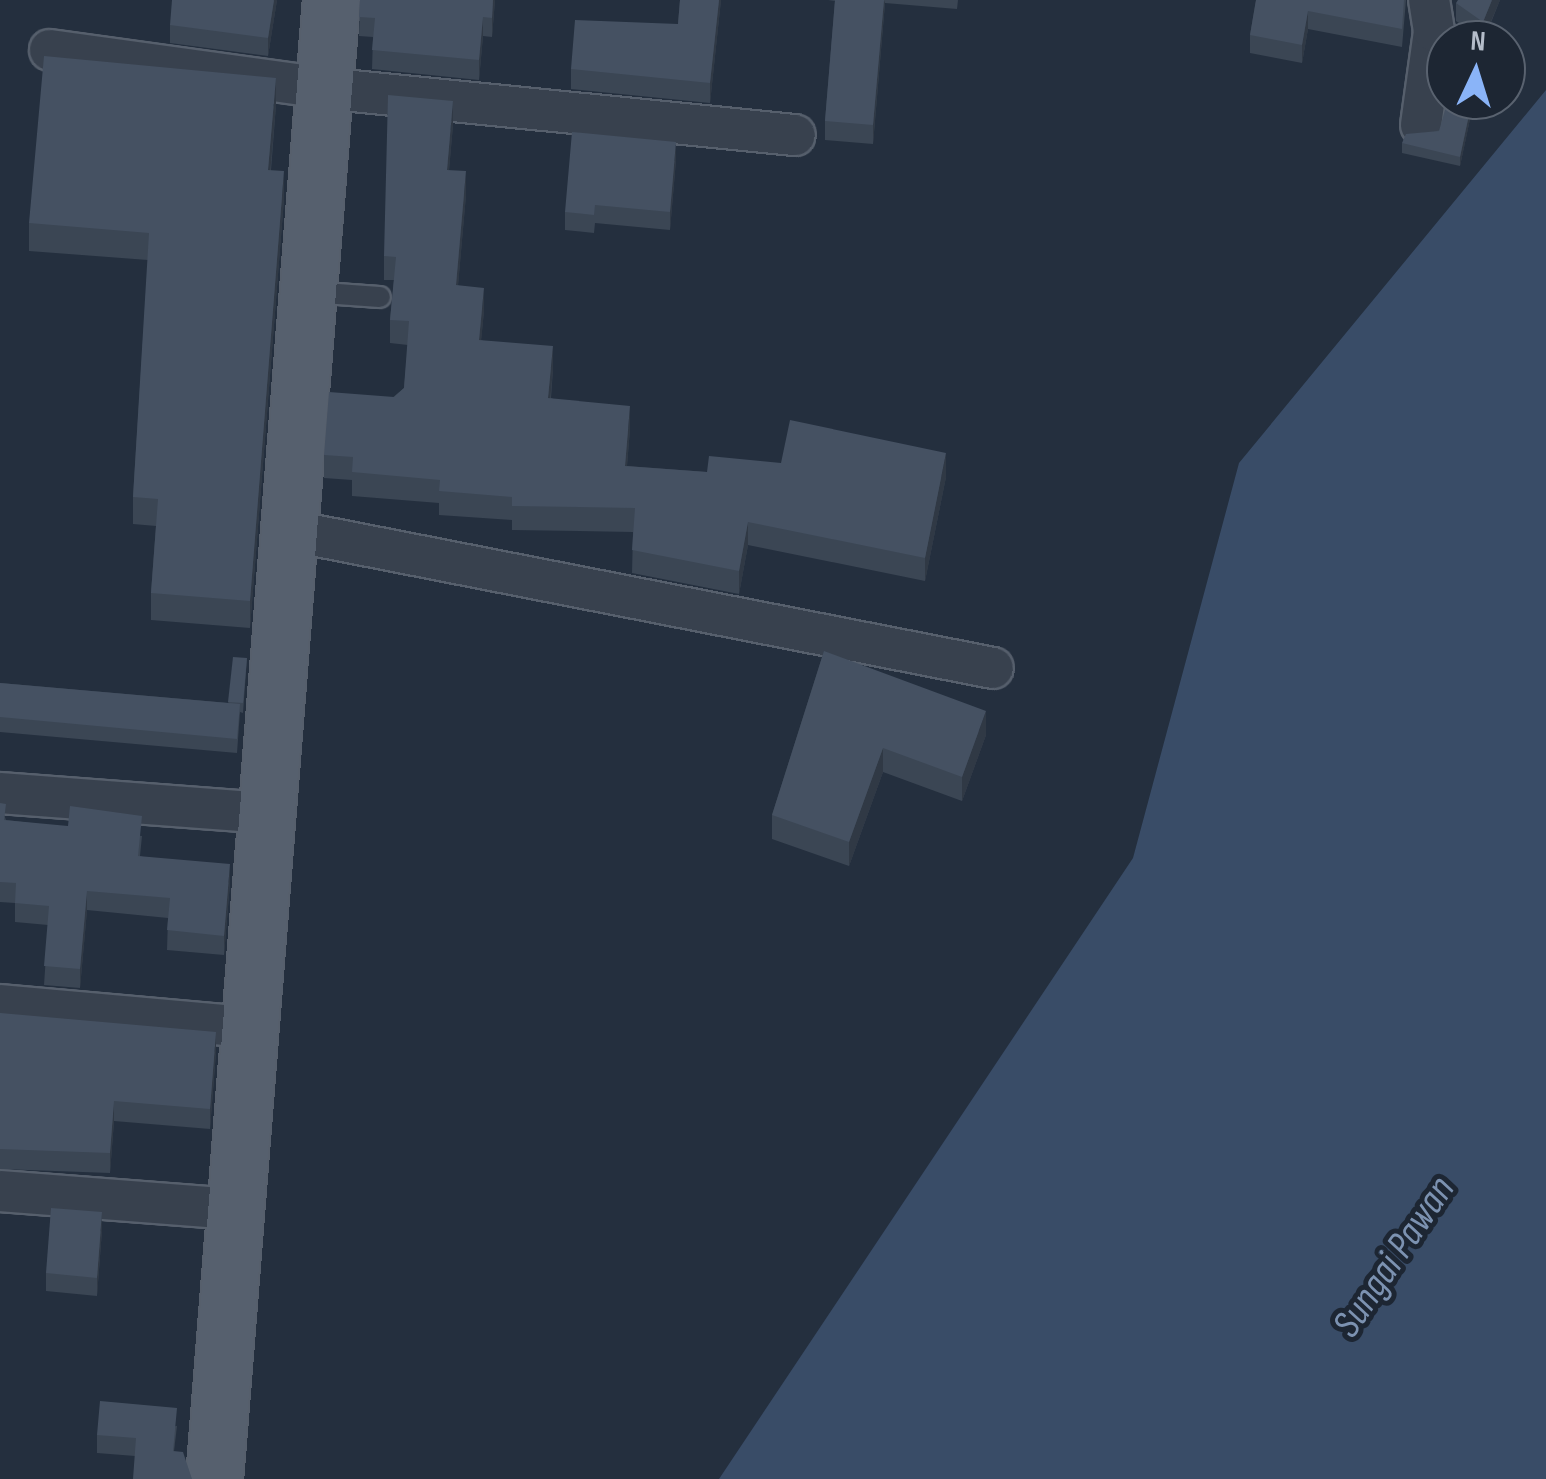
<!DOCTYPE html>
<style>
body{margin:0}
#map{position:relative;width:1546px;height:1479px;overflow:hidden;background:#242f3e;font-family:"Sofia Sans Condensed",sans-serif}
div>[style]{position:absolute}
.water>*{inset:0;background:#394c67}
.roads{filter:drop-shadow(2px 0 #565f6c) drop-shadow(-2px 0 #565f6c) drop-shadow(0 2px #565f6c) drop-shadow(0 -2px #565f6c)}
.service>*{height:20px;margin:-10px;padding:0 10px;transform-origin:10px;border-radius:10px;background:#38414e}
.minor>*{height:40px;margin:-20px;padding:0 20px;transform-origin:20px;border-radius:20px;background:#38414e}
.primary>*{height:55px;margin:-27.5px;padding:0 27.5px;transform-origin:27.5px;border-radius:27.5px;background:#56606e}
.wall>*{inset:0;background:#3b4654}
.shaded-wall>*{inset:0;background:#303945}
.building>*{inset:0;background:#455162}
span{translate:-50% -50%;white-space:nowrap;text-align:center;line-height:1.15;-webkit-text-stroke:10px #1d2633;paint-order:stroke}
.water-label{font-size:40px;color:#7c92b1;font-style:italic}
.north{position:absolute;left:1426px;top:20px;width:100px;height:100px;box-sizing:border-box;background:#1d2633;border:2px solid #59626f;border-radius:50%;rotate:4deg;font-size:28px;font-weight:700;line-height:40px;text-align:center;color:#b4bcc9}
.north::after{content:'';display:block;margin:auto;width:35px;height:45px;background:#8ab4f8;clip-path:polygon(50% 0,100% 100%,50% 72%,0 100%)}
</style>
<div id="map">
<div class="water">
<div style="clip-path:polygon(1546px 90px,1546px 1479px,719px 1479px,1133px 858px,1239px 463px)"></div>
</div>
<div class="roads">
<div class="service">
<div style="left:309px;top:292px;width:71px;rotate:4deg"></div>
</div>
<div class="minor">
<div style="left:50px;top:50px;width:276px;rotate:7.9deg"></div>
<div style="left:323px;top:88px;width:474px;rotate:5.7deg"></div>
<div style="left:1421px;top:125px;width:95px;rotate:-82.1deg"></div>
<div style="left:1434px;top:31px;width:31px;rotate:-99deg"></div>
<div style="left:287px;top:530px;width:719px;rotate:11.06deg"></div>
<div style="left:0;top:793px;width:269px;rotate:4.3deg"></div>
<div style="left:0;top:1005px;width:249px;rotate:5.1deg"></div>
<div style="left:0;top:1191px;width:234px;rotate:4.4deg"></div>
</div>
<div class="primary">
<div style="left:214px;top:1479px;width:1484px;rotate:-85.48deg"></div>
</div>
</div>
<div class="wall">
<div style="clip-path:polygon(277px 0,268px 56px,170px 43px,170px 25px)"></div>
<div style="clip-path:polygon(360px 0,495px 0,492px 37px,483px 36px,479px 80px,372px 69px,373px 37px,359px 36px)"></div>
<div style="clip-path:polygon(680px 0,721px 0,710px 103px,571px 89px,571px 69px,678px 24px)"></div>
<div style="clip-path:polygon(828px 0,958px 0,957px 9px,885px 3px,873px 144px,825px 140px,825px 121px,835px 1px)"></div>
<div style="clip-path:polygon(1256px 0,1406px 0,1402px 47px,1308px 29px,1302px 63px,1250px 53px,1250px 35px)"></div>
<div style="clip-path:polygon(1500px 0,1484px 40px,1456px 21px,1456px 3px)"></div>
<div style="clip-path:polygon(276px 105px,271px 170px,284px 199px,250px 628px,151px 620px,151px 593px,156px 526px,133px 524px,133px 497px,148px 260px,29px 251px,29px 223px)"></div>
<div style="clip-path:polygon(1470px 119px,1460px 166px,1402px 153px,1402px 143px)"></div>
<div style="clip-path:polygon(453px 125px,449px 170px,466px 195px,458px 285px,484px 311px,481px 340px,553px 369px,551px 398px,630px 429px,627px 466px,707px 472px,781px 463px,946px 477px,925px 581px,748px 545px,739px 594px,632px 573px,633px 532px,512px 530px,512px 520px,439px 515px,439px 503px,352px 496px,352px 480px,324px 478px,324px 455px,404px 388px,408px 345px,390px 343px,390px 320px,394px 280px,384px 280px,384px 256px)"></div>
<div style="clip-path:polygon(676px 160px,670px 230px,595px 223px,594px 233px,565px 230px,565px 212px)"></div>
<div style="clip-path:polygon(824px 651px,986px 735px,962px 801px,883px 772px,849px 866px,772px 839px,772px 815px)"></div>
<div style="clip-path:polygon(247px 658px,243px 713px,240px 712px,237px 753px,0 732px,0 683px,228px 703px)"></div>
<div style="clip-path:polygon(0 803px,6px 820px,142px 836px,140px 856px,230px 883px,224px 955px,167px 950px,168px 918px,87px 910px,80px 988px,44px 985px,48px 925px,15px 922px,15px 903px,0 902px)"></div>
<div style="clip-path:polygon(0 1013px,216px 1052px,210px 1129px,114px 1121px,110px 1173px,0 1169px)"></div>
<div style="clip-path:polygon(102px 1230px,97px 1296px,46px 1291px,46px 1273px)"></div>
<div style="clip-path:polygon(177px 1426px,174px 1451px,135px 1456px,97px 1453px,97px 1435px)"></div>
</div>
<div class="shaded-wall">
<div style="clip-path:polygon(274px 0,277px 0,268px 56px,268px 38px)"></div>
<div style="clip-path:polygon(493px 0,495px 0,492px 37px,492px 18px)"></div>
<div style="clip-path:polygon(719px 0,721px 0,710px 103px,710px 83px)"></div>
<div style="clip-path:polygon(884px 0,885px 3px,873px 144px,873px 125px)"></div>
<div style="clip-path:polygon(1492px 0,1500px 0,1483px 40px,1483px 22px)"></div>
<div style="clip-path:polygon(1308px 11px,1308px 29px,1302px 63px,1302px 45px)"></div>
<div style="clip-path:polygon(483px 17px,483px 36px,479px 80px,479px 60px)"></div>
<div style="clip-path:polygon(276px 78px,276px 105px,268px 197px,268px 170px)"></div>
<div style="clip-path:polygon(453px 101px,453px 125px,447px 193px,447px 170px)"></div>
<div style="clip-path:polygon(1470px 110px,1470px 119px,1460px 166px,1460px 157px)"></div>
<div style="clip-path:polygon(676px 142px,676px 160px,670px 230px,670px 212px)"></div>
<div style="clip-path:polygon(284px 171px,284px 199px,250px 628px,250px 601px)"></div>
<div style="clip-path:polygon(466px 171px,466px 195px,456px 309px,456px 285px)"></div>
<div style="clip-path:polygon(484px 288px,484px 311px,479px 363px,479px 340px)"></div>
<div style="clip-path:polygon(553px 346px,553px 369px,548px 422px,548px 398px)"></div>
<div style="clip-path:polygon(630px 406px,630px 429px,625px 489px,625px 466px)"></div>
<div style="clip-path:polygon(946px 453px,946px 477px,925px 581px,925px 558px)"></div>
<div style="clip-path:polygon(748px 522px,748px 545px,739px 594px,739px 571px)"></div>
<div style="clip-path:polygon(986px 711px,986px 735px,962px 801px,962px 777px)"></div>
<div style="clip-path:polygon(883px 748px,883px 772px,849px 866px,849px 842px)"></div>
<div style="clip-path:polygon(230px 864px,230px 883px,224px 955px,224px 936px)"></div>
<div style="clip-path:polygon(87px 891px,87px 910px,80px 988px,80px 969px)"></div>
<div style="clip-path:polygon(216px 1032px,216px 1052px,210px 1129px,210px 1109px)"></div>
<div style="clip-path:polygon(114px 1101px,114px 1121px,110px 1173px,110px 1153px)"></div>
<div style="clip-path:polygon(102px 1212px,102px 1230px,97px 1296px,97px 1278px)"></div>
</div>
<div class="building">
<div style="clip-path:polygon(172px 0,274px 0,268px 38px,170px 25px)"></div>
<div style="clip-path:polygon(360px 0,493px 0,492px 18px,483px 17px,479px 60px,372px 50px,375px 18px,359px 17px)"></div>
<div style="clip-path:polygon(680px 0,719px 0,710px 83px,571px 69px,575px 20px,678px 24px)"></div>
<div style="clip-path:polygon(835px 0,884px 0,873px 125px,825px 121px)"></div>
<div style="clip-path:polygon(1256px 0,1404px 0,1402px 29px,1308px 11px,1302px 45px,1250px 35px)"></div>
<div style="clip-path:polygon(1458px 0,1492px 0,1483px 22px,1456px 3px)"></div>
<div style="clip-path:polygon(44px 56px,276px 78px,268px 170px,284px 171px,250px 601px,151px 593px,158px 499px,133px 497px,149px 233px,29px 223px)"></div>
<div style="clip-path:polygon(388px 95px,453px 101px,447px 170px,466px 171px,456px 285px,484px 288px,479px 340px,553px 346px,548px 398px,630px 406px,625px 466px,707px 472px,709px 456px,781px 463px,790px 420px,946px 453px,925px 558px,748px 522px,739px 571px,632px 550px,635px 508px,512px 506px,512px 497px,439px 491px,440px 480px,352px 472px,353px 457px,324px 455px,329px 392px,394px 397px,404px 388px,409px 321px,390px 320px,396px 257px,384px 256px)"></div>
<div style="clip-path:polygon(1447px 103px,1470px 110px,1460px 157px,1402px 143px,1406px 134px,1439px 131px)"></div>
<div style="clip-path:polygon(572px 132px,676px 142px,670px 212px,595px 205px,594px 215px,565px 212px)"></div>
<div style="clip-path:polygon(824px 651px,986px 711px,962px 777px,883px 748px,849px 842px,772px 815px)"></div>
<div style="clip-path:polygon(233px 657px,247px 658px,243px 703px,228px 702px)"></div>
<div style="clip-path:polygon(0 683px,240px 704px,237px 739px,0 717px)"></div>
<div style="clip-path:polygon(0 803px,6px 804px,4px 820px,68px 826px,70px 806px,142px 816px,138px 856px,230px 864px,224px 936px,167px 930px,170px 898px,87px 891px,80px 969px,44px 966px,49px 906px,15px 903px,16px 883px,0 882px)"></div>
<div style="clip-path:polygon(0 1013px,216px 1032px,210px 1109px,114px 1101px,110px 1153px,0 1149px)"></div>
<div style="clip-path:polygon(51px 1208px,102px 1212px,97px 1278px,46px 1273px)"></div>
<div style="clip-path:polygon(100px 1401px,177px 1408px,173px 1451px,183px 1452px,192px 1479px,133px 1479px,136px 1438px,97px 1435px)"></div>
</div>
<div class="water-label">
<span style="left:1394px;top:1257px;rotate:-56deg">Sungai Pawan</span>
</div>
<div class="north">N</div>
</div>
